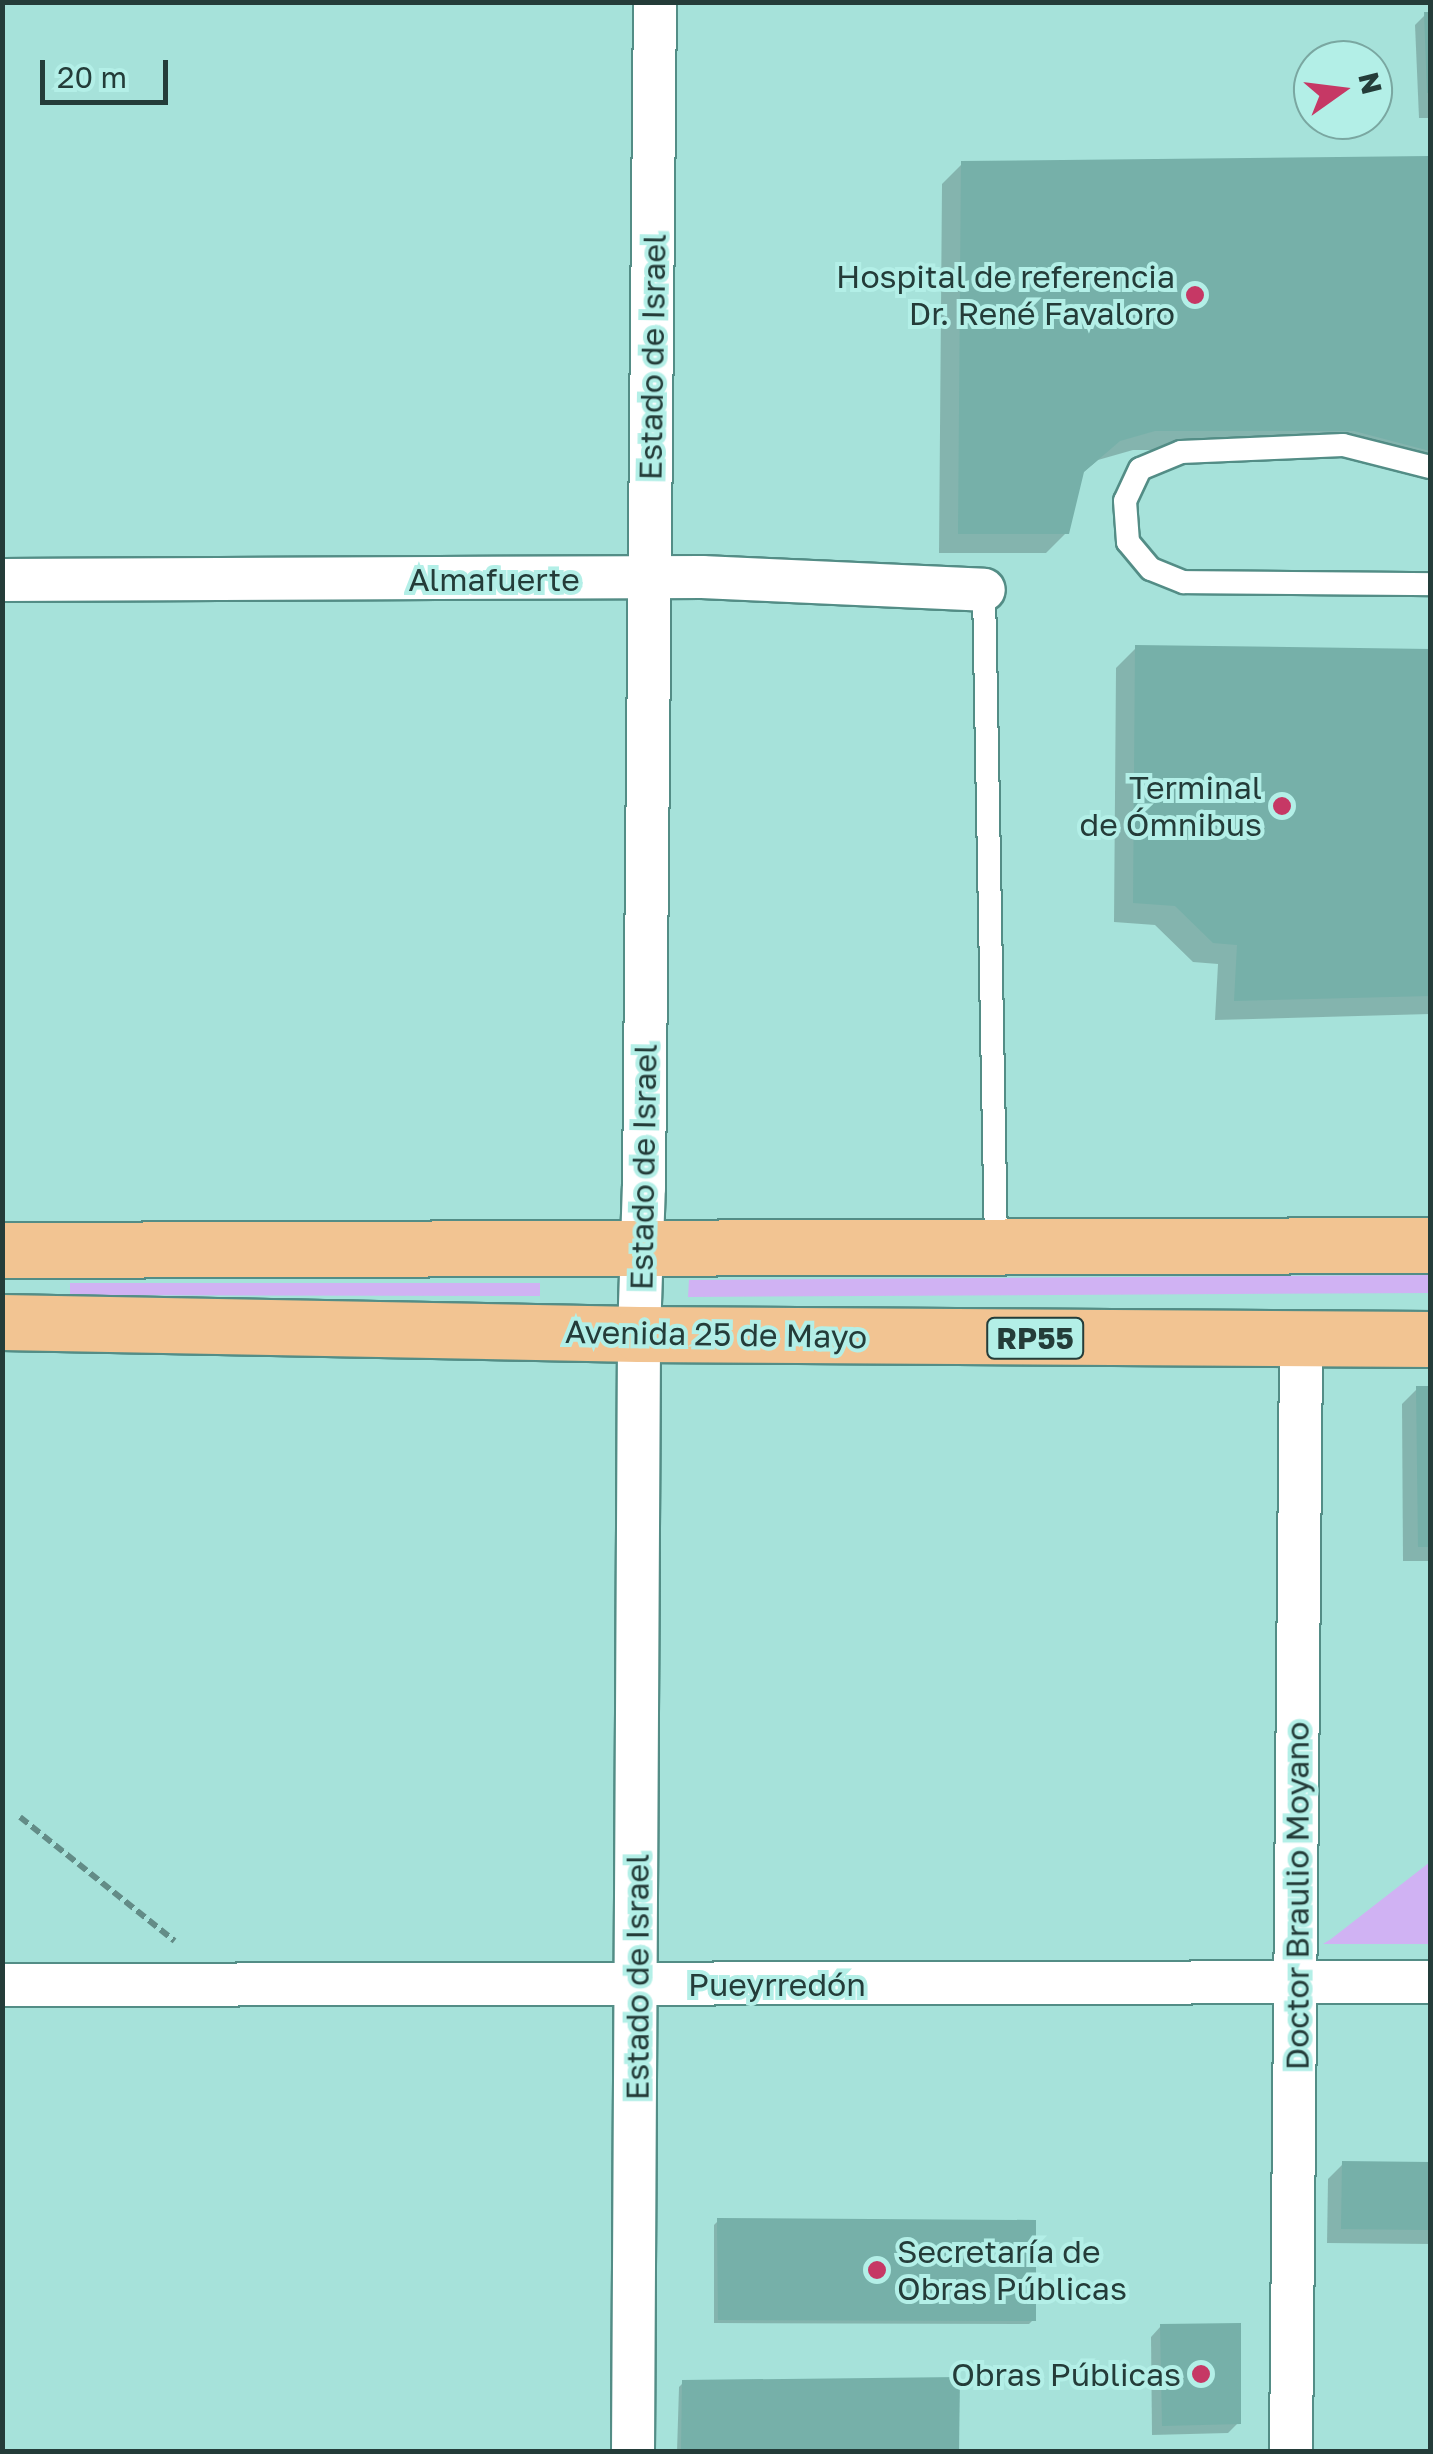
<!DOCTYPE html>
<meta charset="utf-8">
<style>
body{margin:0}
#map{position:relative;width:1433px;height:2454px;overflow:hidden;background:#a6e2da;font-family:"Golos Text",sans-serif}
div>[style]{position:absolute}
.green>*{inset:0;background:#d0b2f3}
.shadow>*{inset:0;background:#0003}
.building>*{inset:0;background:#76b0a9}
.path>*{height:6px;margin-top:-3px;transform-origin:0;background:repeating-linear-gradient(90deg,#638c87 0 10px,transparent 0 15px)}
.roads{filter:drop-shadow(2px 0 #538d86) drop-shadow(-2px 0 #538d86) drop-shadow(0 2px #538d86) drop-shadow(0 -2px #538d86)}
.lane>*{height:22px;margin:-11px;padding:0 11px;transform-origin:11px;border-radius:11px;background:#fff}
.street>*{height:42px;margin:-21px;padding:0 21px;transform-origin:21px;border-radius:21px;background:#fff}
.primary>*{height:55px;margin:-27.5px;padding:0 27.5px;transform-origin:27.5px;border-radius:27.5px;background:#f2c492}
.dots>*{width:28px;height:28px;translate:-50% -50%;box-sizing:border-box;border:5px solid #b3efe7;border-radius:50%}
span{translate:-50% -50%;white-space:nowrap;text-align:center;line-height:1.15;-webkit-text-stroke:8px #b3efe7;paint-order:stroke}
.shield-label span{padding:2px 8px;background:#b3efe7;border:2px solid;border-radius:8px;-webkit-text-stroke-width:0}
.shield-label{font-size:30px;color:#243c39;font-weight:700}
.poi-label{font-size:32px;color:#243c39}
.right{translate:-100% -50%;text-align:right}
.left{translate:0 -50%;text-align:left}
.street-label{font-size:32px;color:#243c39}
.frame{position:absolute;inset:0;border:5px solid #243c39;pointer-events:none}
.north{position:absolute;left:1293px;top:40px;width:100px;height:100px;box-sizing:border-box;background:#b3efe7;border:2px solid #7aa7a1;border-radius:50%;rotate:76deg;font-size:28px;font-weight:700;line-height:40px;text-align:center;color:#243c39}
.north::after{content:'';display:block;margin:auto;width:35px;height:45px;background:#c63865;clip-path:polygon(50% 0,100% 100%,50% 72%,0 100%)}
.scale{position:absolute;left:40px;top:60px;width:128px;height:45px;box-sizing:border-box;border:5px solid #243c39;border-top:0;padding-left:12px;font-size:30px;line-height:35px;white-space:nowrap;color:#243c39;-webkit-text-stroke:8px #b3efe7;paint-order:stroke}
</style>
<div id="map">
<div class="green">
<div style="clip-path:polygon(1430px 1275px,1430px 1293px,688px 1297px,689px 1280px)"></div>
<div style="clip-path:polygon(70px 1283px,540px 1283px,540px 1296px,70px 1295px)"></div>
<div style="clip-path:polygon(1430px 1862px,1430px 1944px,1323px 1944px,1331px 1939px)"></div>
</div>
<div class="shadow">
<div style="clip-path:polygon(1425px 15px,1430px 15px,1430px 118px,1419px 118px,1415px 25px)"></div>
<div style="clip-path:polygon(1430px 157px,1430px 477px,1333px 450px,1133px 450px,1098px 460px,1081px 474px,1066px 533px,1046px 553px,939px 553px,942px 184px,962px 164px)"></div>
<div style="clip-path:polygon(1136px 648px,1430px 652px,1430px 1014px,1215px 1020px,1218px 964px,1193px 962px,1155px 925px,1114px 922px,1116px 668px)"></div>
<div style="clip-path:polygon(1417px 1389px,1430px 1389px,1430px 1561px,1403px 1561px,1402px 1404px)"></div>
<div style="clip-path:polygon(1343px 2164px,1430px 2164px,1430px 2244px,1327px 2243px,1328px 2179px)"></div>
<div style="clip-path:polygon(718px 2221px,1033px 2320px,1029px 2324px,714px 2323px,714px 2225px)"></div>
<div style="clip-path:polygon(1161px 2326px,1238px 2423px,1228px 2433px,1152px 2435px,1151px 2337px)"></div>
<div style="clip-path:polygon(683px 2383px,957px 2452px,677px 2452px,679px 2387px)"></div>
</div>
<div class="building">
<div style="clip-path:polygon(1424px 12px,1430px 12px,1430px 93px,1427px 93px)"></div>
<div style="clip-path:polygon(1430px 156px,1430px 451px,1354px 431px,1155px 431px,1120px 441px,1084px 472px,1069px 534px,958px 534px,961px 161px)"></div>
<div style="clip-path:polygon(1135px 645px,1430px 649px,1430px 996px,1234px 1001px,1237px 945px,1213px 943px,1175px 906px,1133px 903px)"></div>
<div style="clip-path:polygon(1416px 1386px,1430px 1386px,1430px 1547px,1418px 1547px)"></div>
<div style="clip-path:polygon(1342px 2161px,1430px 2162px,1430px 2230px,1341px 2229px)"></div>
<div style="clip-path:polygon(717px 2218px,1036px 2220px,1036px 2321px,718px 2320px)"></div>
<div style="clip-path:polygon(1241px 2323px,1241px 2424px,1162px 2426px,1160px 2324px)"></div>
<div style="clip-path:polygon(960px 2377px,959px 2452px,681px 2452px,682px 2380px)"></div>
</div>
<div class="path">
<div style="left:20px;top:1817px;width:198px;rotate:38.7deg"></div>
</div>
<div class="roads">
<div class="lane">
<div style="left:1430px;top:467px;width:90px;rotate:-165.8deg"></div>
<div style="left:1343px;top:445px;width:162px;rotate:177.5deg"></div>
<div style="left:1181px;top:452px;width:44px;rotate:157.5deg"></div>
<div style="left:1140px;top:469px;width:35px;rotate:115deg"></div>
<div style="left:1125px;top:501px;width:41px;rotate:85.8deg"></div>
<div style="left:1128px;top:542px;width:35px;rotate:50deg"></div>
<div style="left:1151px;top:569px;width:35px;rotate:22deg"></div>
<div style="left:1184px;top:582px;width:246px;rotate:0.5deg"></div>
<div style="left:984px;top:590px;width:657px;rotate:88.95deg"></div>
</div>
<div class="street">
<div style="left:2px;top:580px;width:700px;rotate:-0.25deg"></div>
<div style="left:702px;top:577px;width:282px;rotate:2.6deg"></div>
<div style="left:2px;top:1985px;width:1428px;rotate:-0.12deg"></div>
<div style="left:633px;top:2452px;width:1118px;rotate:-89.69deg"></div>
<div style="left:639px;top:1334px;width:147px;rotate:-88.1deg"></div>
<div style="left:644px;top:1187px;width:1185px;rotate:-89.47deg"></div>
<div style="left:1291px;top:2452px;width:1112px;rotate:-89.48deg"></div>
</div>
<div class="primary">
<div style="left:2px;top:1250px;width:1428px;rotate:-0.2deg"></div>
<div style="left:2px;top:1322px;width:637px;rotate:1.08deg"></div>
<div style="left:639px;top:1334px;width:791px;rotate:0.36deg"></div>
</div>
</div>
<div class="dots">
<div style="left:1195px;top:295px;background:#c63865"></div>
<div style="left:1282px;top:806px;background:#c63865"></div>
<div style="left:877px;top:2270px;background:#c63865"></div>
<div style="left:1201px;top:2374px;background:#c63865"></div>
</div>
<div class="shield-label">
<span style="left:1035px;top:1338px">RP55</span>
</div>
<div class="poi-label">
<span class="right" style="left:1175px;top:295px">Hospital de referencia<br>Dr. René Favaloro</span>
<span class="right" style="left:1262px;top:806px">Terminal<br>de Ómnibus</span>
<span class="left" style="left:897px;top:2270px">Secretaría de<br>Obras Públicas</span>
<span class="right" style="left:1181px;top:2374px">Obras Públicas</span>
</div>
<div class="street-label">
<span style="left:652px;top:357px;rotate:-89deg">Estado de Israel</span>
<span style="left:494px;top:579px">Almafuerte</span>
<span style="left:643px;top:1167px;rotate:-89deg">Estado de Israel</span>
<span style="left:716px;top:1334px;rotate:1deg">Avenida 25 de Mayo</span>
<span style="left:1297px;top:1896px;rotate:-90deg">Doctor Braulio Moyano</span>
<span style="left:637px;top:1977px;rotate:-90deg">Estado de Israel</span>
<span style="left:777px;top:1984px">Pueyrredón</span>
</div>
<div class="frame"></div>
<div class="north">N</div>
<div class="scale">20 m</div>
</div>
